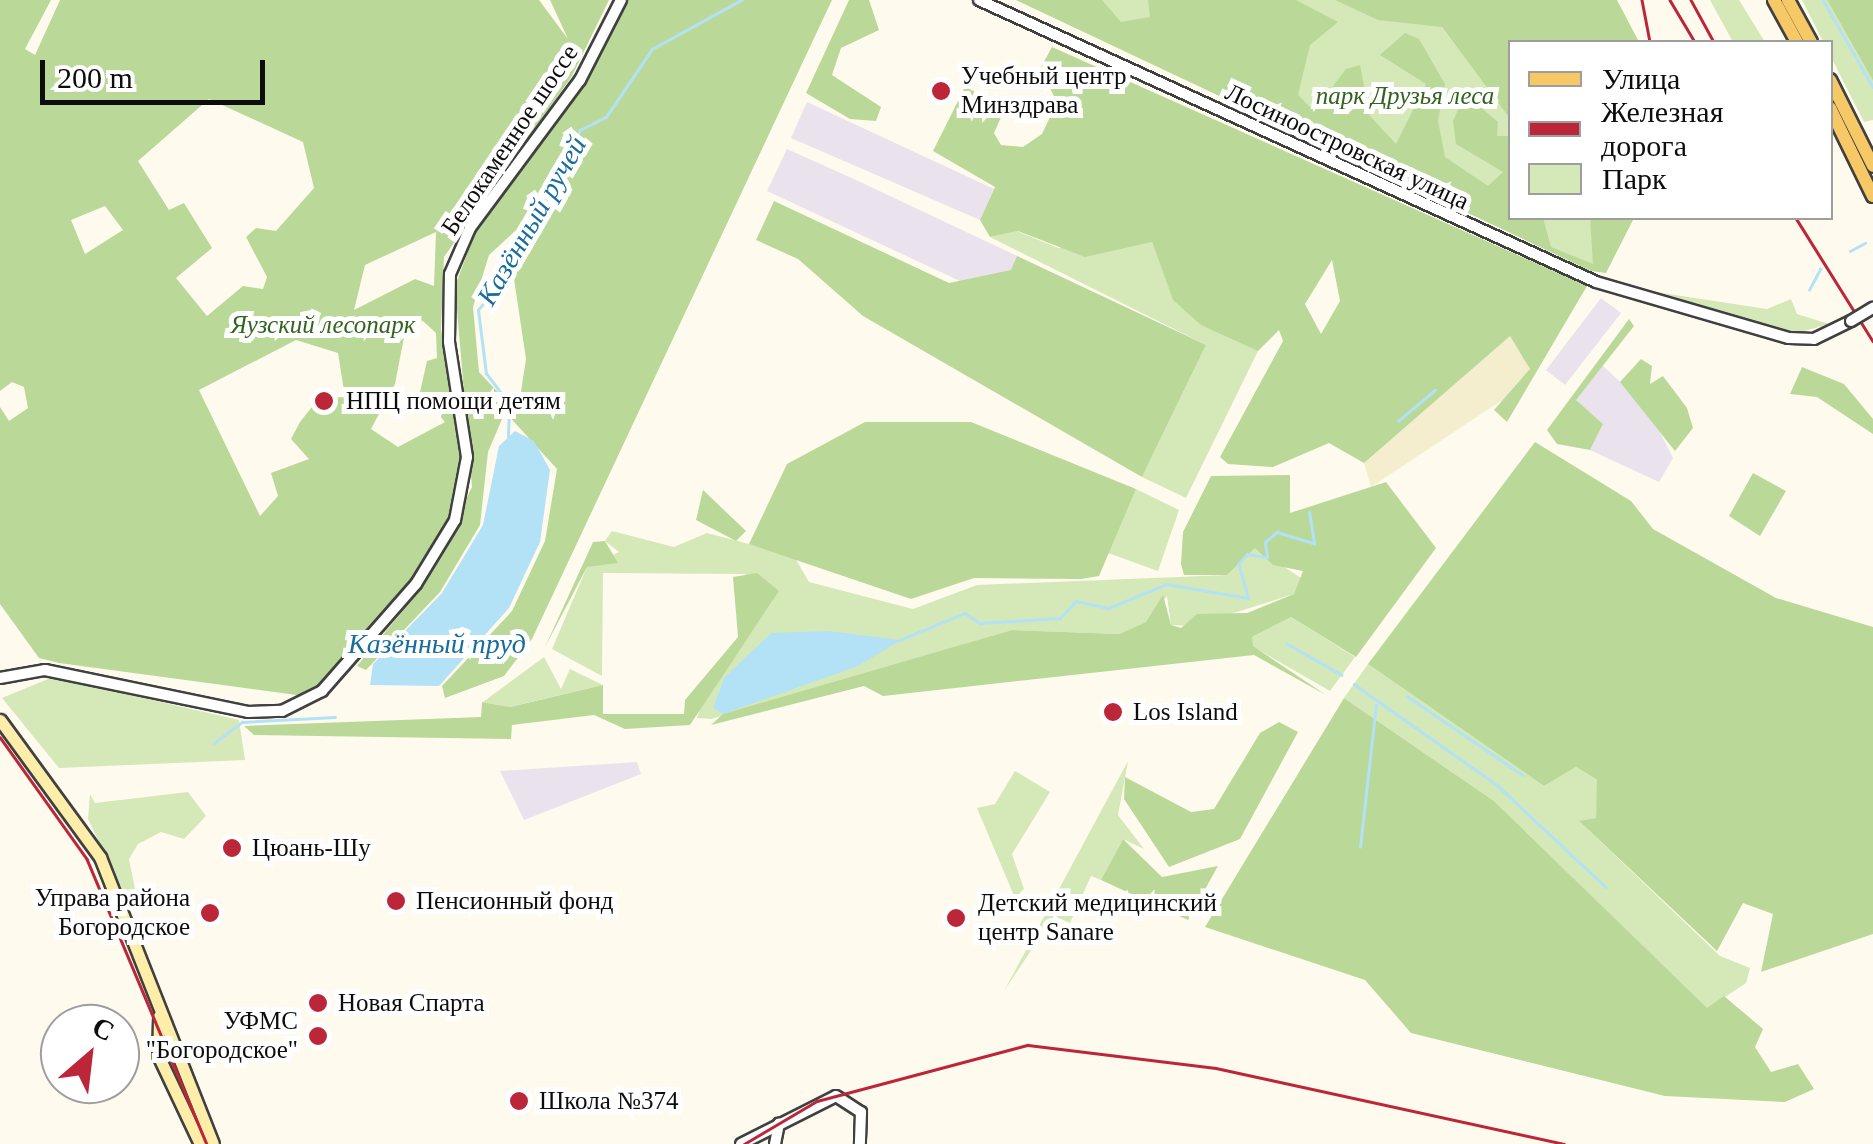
<!DOCTYPE html>
<meta charset="utf-8">
<style>
body{margin:0}
#map{position:relative;width:1873px;height:1144px;overflow:hidden;background:#fffaee;font-family:"Times New Roman",serif}
div>[style]{position:absolute}
.industrial>*{inset:0;background:#eae2ec}
.farmland>*{inset:0;background:#f4eece}
.green>*{inset:0;background:#d5e8b8}
.forest>*{inset:0;background:#bad998}
.water>*{inset:0;background:#b3e1f5}
.stream>*{height:2.5px;margin:-1.25px;padding:0 1.25px;transform-origin:1.25px;border-radius:1.25px;background:#b3e1f5}
.roads{filter:drop-shadow(2px 0 #404040) drop-shadow(-2px 0 #404040) drop-shadow(0 2px #404040) drop-shadow(0 -2px #404040)}
.tertiary>*{height:10px;margin:-5px;padding:0 5px;transform-origin:5px;border-radius:5px;background:#fff}
.secondary>*{height:11px;margin:-5.5px;padding:0 5.5px;transform-origin:5.5px;border-radius:5.5px;background:#feeeaa}
.primary>*{height:12px;margin:-6px;padding:0 6px;transform-origin:6px;border-radius:6px;background:#f6c966}
.tram>*{height:2.5px;margin:-1.25px;padding:0 1.25px;transform-origin:1.25px;border-radius:1.25px;background:#bb2739}
.rail>*{height:2.5px;margin:-1.25px;padding:0 1.25px;transform-origin:1.25px;border-radius:1.25px;background:#bb2739}
.bridges{filter:drop-shadow(2px 0 #404040) drop-shadow(-2px 0 #404040) drop-shadow(0 2px #404040) drop-shadow(0 -2px #404040)}
.tertiary-bridge>*{height:10px;margin:-5px;padding:0 5px;transform-origin:5px;border-radius:5px;background:#fff}
.dots>*{width:28px;height:28px;translate:-50% -50%;box-sizing:border-box;border:5px solid #fff;border-radius:50%}
span{translate:-50% -50%;white-space:nowrap;text-align:center;line-height:1.15;-webkit-text-stroke:10px #fff;paint-order:stroke}
.poi-label{font-size:25px;color:#0d0d0d}
.left{translate:0 -50%;text-align:left}
.right{translate:-100% -50%;text-align:right}
.park-label{font-size:25px;color:#32641f;font-style:italic}
.street-label{font-size:25px;color:#0d0d0d}
.water-label{font-size:28px;color:#186d9d;font-style:italic}
.legend{position:absolute;left:1508px;top:40px;width:325px;height:180px;box-sizing:border-box;background:#fff;border:2px solid #9e9e9e;margin:0;padding:12px 18px;list-style:none;font-size:30px;color:#0d0d0d}
.legend li{display:flex;align-items:center;gap:20px;height:50px}
.legend b{width:50px;border:2px solid #9e9e9e}
.north{position:absolute;left:40px;top:1004px;width:100px;height:100px;box-sizing:border-box;background:#fff;border:2px solid #9e9e9e;border-radius:50%;rotate:28deg;font-size:28px;font-weight:700;line-height:40px;text-align:center;color:#0d0d0d}
.north::after{content:'';display:block;margin:auto;width:35px;height:45px;background:#bb2739;clip-path:polygon(50% 0,100% 100%,50% 72%,0 100%)}
.scale{position:absolute;left:40px;top:60px;width:225px;height:45px;box-sizing:border-box;border:5px solid #0d0d0d;border-top:0;padding-left:12px;font-size:30px;line-height:35px;white-space:nowrap;color:#0d0d0d;-webkit-text-stroke:8px #fff;paint-order:stroke}
</style>
<div id="map">
<div class="industrial">
<div style="clip-path:polygon(807px 102px,994px 189px,980px 220px,791px 138px)"></div>
<div style="clip-path:polygon(787px 149px,856px 180px,1206px 345px,1183px 385px,767px 191px)"></div>
<div style="clip-path:polygon(1601px 298px,1621px 313px,1565px 385px,1546px 370px)"></div>
<div style="clip-path:polygon(1602px 365px,1648px 408px,1673px 458px,1659px 482px,1590px 450px,1603px 424px,1575px 400px)"></div>
<div style="clip-path:polygon(637px 762px,641px 774px,524px 820px,500px 771px)"></div>
</div>
<div class="farmland">
<div style="clip-path:polygon(1510px 335px,1530px 369px,1513px 393px,1371px 487px,1364px 463px)"></div>
</div>
<div class="green">
<div style="clip-path:polygon(1016px 0,1335px 0,1442px 27px,1510px 119px,1510px 218px,1590px 218px,1596px 259px,1591px 271px)"></div>
<div style="clip-path:polygon(1710px 0,1739px 0,1765px 42px,1733px 42px)"></div>
<div style="clip-path:polygon(1802px 0,1827px 0,1873px 81px,1873px 120px,1864px 122px)"></div>
<div style="clip-path:polygon(1017px 231px,1058px 248px,1152px 242px,1173px 299px,1258px 351px,1186px 498px,1142px 477px,1206px 345px,990px 237px)"></div>
<div style="clip-path:polygon(1649px 291px,1767px 309px,1791px 299px,1797px 314px,1829px 324px,1797px 333px)"></div>
<div style="clip-path:polygon(1136px 489px,1179px 510px,1158px 571px,1108px 553px)"></div>
<div style="clip-path:polygon(evenodd,612px 531px,674px 547px,707px 533px,794px 556px,809px 582px,913px 609px,977px 585px,1227px 575px,1255px 548px,1304px 580px,1294px 594px,1192px 626px,1171px 625px,1167px 596px,1146px 622px,1119px 634px,1012px 630px,711px 719px,697px 718px,701px 706px,773px 600px,745px 574px,603px 573px,602px 676px,552px 649px,587px 567px,619px 552px,605px 541px,612px 531px,828px 631px,713px 708px,786px 637px,828px 631px)"></div>
<div style="clip-path:polygon(1291px 617px,1355px 657px,1330px 691px,1252px 646px,1252px 637px)"></div>
<div style="clip-path:polygon(544px 657px,561px 689px,570px 669px,603px 685px,509px 707px,483px 702px)"></div>
<div style="clip-path:polygon(1368px 664px,1544px 786px,1576px 767px,1598px 781px,1596px 818px,1580px 822px,1720px 956px,1750px 968px,1746px 983px,1707px 1009px,1494px 801px,1344px 698px)"></div>
<div style="clip-path:polygon(53px 677px,239px 720px,245px 760px,59px 768px,2px 698px)"></div>
<div style="clip-path:polygon(1128px 761px,1118px 815px,1144px 849px,1123px 839px,1101px 880px,1091px 876px,1070px 923px,1054px 916px,1004px 991px)"></div>
<div style="clip-path:polygon(1015px 771px,1050px 792px,1012px 854px,1024px 889px,1015px 898px,977px 808px,995px 804px)"></div>
<div style="clip-path:polygon(188px 792px,206px 816px,184px 839px,161px 832px,138px 844px,129px 859px,137px 899px,128px 901px,88px 819px,90px 794px,95px 803px)"></div>
</div>
<div class="forest">
<div style="clip-path:polygon(evenodd,0 0,51px 0,25px 49px,35px 55px,60px 0,539px 0,568px 39px,550px 0,609px 0,572px 76px,444px 257px,441px 329px,464px 466px,451px 516px,411px 582px,311px 697px,59px 663px,39px 658px,0 604px,0 407px,9px 421px,28px 408px,24px 387px,12px 382px,0 391px,0 0,209px 99px,303px 142px,314px 188px,276px 231px,256px 228px,246px 237px,267px 277px,263px 289px,243px 286px,207px 316px,176px 278px,212px 248px,184px 203px,169px 210px,138px 161px,209px 99px,0 0,105px 206px,123px 230px,85px 254px,71px 220px,105px 206px,0 0,436px 232px,434px 286px,415px 279px,354px 310px,365px 265px,436px 232px,0 0,423px 321px,436px 333px,437px 358px,427px 361px,420px 392px,445px 422px,398px 447px,371px 429px,395px 384px,406px 327px,423px 321px,0 0,296px 340px,338px 353px,345px 397px,319px 398px,300px 422px,291px 439px,309px 459px,271px 473px,278px 496px,260px 516px,199px 390px,296px 340px)"></div>
<div style="clip-path:polygon(evenodd,628px 0,832px 0,532px 639px,504px 676px,445px 698px,442px 686px,512px 611px,545px 541px,557px 469px,505px 412px,488px 452px,480px 525px,440px 592px,366px 670px,357px 666px,421px 589px,472px 487px,455px 286px,476px 231px,585px 83px,628px 0,540px 208px,514px 279px,526px 359px,520px 398px,509px 404px,479px 372px,473px 307px,489px 255px,540px 208px)"></div>
<div style="clip-path:polygon(849px 0,869px 0,879px 30px,841px 48px,832px 75px,881px 107px,876px 121px,850px 119px,806px 93px)"></div>
<div style="clip-path:polygon(1016px 0,1102px 0,1121px 22px,1150px 17px,1148px 0,1296px 0,1338px 22px,1310px 45px,1298px 95px,1314px 111px,1346px 69px,1360px 65px,1370px 116px,1396px 144px,1426px 84px,1380px 55px,1405px 33px,1419px 39px,1445px 84px,1438px 120px,1445px 157px,1488px 186px,1503px 172px,1456px 144px,1453px 121px,1465px 94px,1498px 122px,1497px 136px,1510px 136px,1510px 218px,1543px 218px,1551px 247px,1593px 264px,1590px 218px,1634px 218px,1606px 273px,1591px 271px)"></div>
<div style="clip-path:polygon(1335px 0,1617px 0,1639px 42px,1510px 42px,1510px 119px,1442px 27px,1378px 20px)"></div>
<div style="clip-path:polygon(1827px 0,1873px 0,1873px 81px)"></div>
<div style="clip-path:polygon(evenodd,1052px 47px,1587px 286px,1507px 422px,1494px 410px,1530px 369px,1510px 336px,1364px 463px,1329px 443px,1273px 467px,1228px 464px,1220px 457px,1283px 341px,1279px 330px,1258px 351px,1201px 325px,1173px 300px,1152px 242px,1085px 257px,1018px 231px,990px 237px,980px 220px,995px 187px,933px 151px,965px 87px,1006px 106px,994px 133px,1001px 145px,1023px 147px,1042px 134px,1057px 102px,1040px 69px,1052px 47px,1332px 260px,1340px 301px,1321px 334px,1305px 304px,1332px 260px)"></div>
<div style="clip-path:polygon(774px 201px,949px 283px,1011px 270px,1017px 256px,1206px 345px,1142px 477px,863px 316px,798px 259px,756px 240px)"></div>
<div style="clip-path:polygon(1629px 319px,1634px 326px,1576px 400px,1603px 424px,1590px 450px,1557px 444px,1547px 430px)"></div>
<div style="clip-path:polygon(1641px 359px,1652px 366px,1650px 384px,1663px 376px,1687px 408px,1693px 428px,1675px 451px,1620px 382px)"></div>
<div style="clip-path:polygon(1802px 367px,1844px 384px,1873px 419px,1873px 434px,1817px 397px,1790px 394px)"></div>
<div style="clip-path:polygon(865px 422px,971px 422px,1136px 489px,1099px 576px,1081px 579px,974px 578px,911px 599px,749px 544px,787px 464px)"></div>
<div style="clip-path:polygon(1535px 442px,1631px 501px,1653px 529px,1776px 598px,1873px 627px,1873px 934px,1761px 972px,1773px 914px,1743px 903px,1717px 951px,1579px 821px,1596px 818px,1597px 780px,1576px 767px,1544px 786px,1368px 664px)"></div>
<div style="clip-path:polygon(1753px 473px,1786px 491px,1760px 536px,1729px 516px)"></div>
<div style="clip-path:polygon(1290px 475px,1290px 513px,1386px 482px,1436px 548px,1356px 657px,1291px 617px,1252px 637px,1253px 646px,1326px 695px,1254px 655px,883px 696px,864px 686px,711px 725px,723px 714px,1012px 630px,1119px 634px,1146px 622px,1163px 595px,1171px 625px,1181px 628px,1197px 614px,1247px 613px,1294px 594px,1303px 571px,1273px 565px,1255px 548px,1227px 575px,1184px 575px,1181px 564px,1183px 532px,1211px 476px)"></div>
<div style="clip-path:polygon(703px 490px,746px 531px,736px 541px,696px 520px)"></div>
<div style="clip-path:polygon(605px 541px,618px 563px,587px 567px,545px 647px,593px 542px)"></div>
<div style="clip-path:polygon(757px 573px,779px 591px,690px 725px,625px 729px,594px 715px,512px 725px,511px 739px,254px 735px,244px 726px,481px 717px,482px 702px,510px 707px,603px 685px,603px 714px,684px 714px,685px 700px,738px 637px,733px 577px)"></div>
<div style="clip-path:polygon(1344px 698px,1494px 801px,1707px 1008px,1724px 996px,1763px 1029px,1755px 1047px,1771px 1072px,1798px 1064px,1814px 1089px,1785px 1102px,1665px 1096px,1411px 1033px,1365px 980px,1205px 927px)"></div>
<div style="clip-path:polygon(1279px 722px,1298px 732px,1240px 839px,1169px 867px,1124px 799px,1125px 777px,1191px 812px,1214px 809px,1260px 733px)"></div>
<div style="clip-path:polygon(1123px 839px,1162px 877px,1218px 866px,1188px 920px,1101px 880px)"></div>
</div>
<div class="water">
<div style="clip-path:polygon(515px 431px,534px 441px,550px 470px,540px 542px,509px 608px,439px 686px,370px 685px,373px 664px,442px 593px,483px 525px,499px 446px)"></div>
<div style="clip-path:polygon(828px 631px,901px 640px,858px 666px,723px 714px,713px 708px,724px 678px,771px 633px)"></div>
</div>
<div class="stream">
<div style="left:1823px;top:0;width:100px;rotate:60.1deg"></div>
<div style="left:1850px;top:251px;width:17px;rotate:-28deg"></div>
<div style="left:1809px;top:290px;width:24px;rotate:-62deg"></div>
<div style="left:1398px;top:421px;width:48px;rotate:-40deg"></div>
<div style="left:508px;top:437px;width:33px;rotate:-88deg"></div>
<div style="left:509px;top:404px;width:38px;rotate:-127deg"></div>
<div style="left:486px;top:374px;width:64px;rotate:-97.1deg"></div>
<div style="left:478px;top:310px;width:53px;rotate:-51.2deg"></div>
<div style="left:511px;top:269px;width:155px;rotate:-63.6deg"></div>
<div style="left:580px;top:130px;width:29px;rotate:-27deg"></div>
<div style="left:606px;top:117px;width:82px;rotate:-55.9deg"></div>
<div style="left:652px;top:49px;width:102px;rotate:-28.8deg"></div>
<div style="left:900px;top:640px;width:70px;rotate:-22.6deg"></div>
<div style="left:965px;top:613px;width:18px;rotate:34deg"></div>
<div style="left:980px;top:623px;width:80px;rotate:-3.6deg"></div>
<div style="left:1060px;top:618px;width:23px;rotate:-47deg"></div>
<div style="left:1076px;top:601px;width:34px;rotate:12deg"></div>
<div style="left:1109px;top:608px;width:63px;rotate:-22.5deg"></div>
<div style="left:1167px;top:584px;width:82px;rotate:9.8deg"></div>
<div style="left:1248px;top:598px;width:35px;rotate:-106deg"></div>
<div style="left:1238px;top:564px;width:13px;rotate:-48deg"></div>
<div style="left:1247px;top:554px;width:20px;rotate:9deg"></div>
<div style="left:1267px;top:557px;width:15px;rotate:-98deg"></div>
<div style="left:1265px;top:542px;width:16px;rotate:-40deg"></div>
<div style="left:1277px;top:532px;width:39px;rotate:17deg"></div>
<div style="left:1314px;top:543px;width:31px;rotate:-99deg"></div>
<div style="left:1286px;top:643px;width:64px;rotate:29.7deg"></div>
<div style="left:1354px;top:684px;width:175px;rotate:35.2deg"></div>
<div style="left:1497px;top:785px;width:149px;rotate:43.1deg"></div>
<div style="left:1407px;top:696px;width:140px;rotate:34.3deg"></div>
<div style="left:214px;top:743px;width:35px;rotate:-37deg"></div>
<div style="left:242px;top:722px;width:93px;rotate:-3.1deg"></div>
<div style="left:1360px;top:847px;width:143px;rotate:-83.6deg"></div>
</div>
<div class="roads">
<div class="tertiary">
<div style="left:979px;top:0;width:678px;rotate:24.56deg"></div>
<div style="left:1596px;top:282px;width:201px;rotate:16.2deg"></div>
<div style="left:1789px;top:338px;width:25px;rotate:2deg"></div>
<div style="left:1814px;top:339px;width:41px;rotate:-25.9deg"></div>
<div style="left:0;top:678px;width:46px;rotate:-10.1deg"></div>
<div style="left:45px;top:670px;width:207px;rotate:11.7deg"></div>
<div style="left:248px;top:712px;width:34px;rotate:-2deg"></div>
<div style="left:282px;top:711px;width:45px;rotate:-26.6deg"></div>
<div style="left:322px;top:691px;width:142px;rotate:-48.7deg"></div>
<div style="left:416px;top:584px;width:75px;rotate:-58.6deg"></div>
<div style="left:455px;top:520px;width:64px;rotate:-79.2deg"></div>
<div style="left:467px;top:457px;width:116px;rotate:-98.9deg"></div>
<div style="left:449px;top:342px;width:68px;rotate:-89.2deg"></div>
<div style="left:450px;top:274px;width:50px;rotate:-66.5deg"></div>
<div style="left:470px;top:228px;width:184px;rotate:-53.4deg"></div>
<div style="left:580px;top:80px;width:90px;rotate:-62.9deg"></div>
<div style="left:741px;top:1144px;width:106px;rotate:-26.8deg"></div>
<div style="left:836px;top:1096px;width:30px;rotate:33deg"></div>
<div style="left:861px;top:1112px;width:32px;rotate:92deg"></div>
<div style="left:775px;top:1144px;width:21px;rotate:-79deg"></div>
</div>
<div class="secondary">
<div style="left:0;top:720px;width:170px;rotate:53.9deg"></div>
<div style="left:100px;top:857px;width:308px;rotate:68.5deg"></div>
<div style="left:159px;top:1016px;width:39px;rotate:91deg"></div>
<div style="left:158px;top:1055px;width:98px;rotate:64.7deg"></div>
</div>
<div class="primary">
<div style="left:1774px;top:0;width:48px;rotate:61.3deg"></div>
<div style="left:1788px;top:0;width:48px;rotate:61.3deg"></div>
<div style="left:1830px;top:80px;width:96px;rotate:63.4deg"></div>
<div style="left:1830px;top:108px;width:98px;rotate:64deg"></div>
</div>
</div>
<div class="tram">
<div style="left:0;top:737px;width:150px;rotate:54.5deg"></div>
<div style="left:87px;top:859px;width:309px;rotate:67.2deg"></div>
<div style="left:744px;top:1144px;width:85px;rotate:-30.5deg"></div>
<div style="left:817px;top:1101px;width:218px;rotate:-14.9deg"></div>
<div style="left:1028px;top:1045px;width:189px;rotate:7deg"></div>
<div style="left:1216px;top:1068px;width:356px;rotate:12.3deg"></div>
</div>
<div class="rail">
<div style="left:1642px;top:0;width:43px;rotate:79.2deg"></div>
<div style="left:1670px;top:0;width:49px;rotate:59.2deg"></div>
<div style="left:1691px;top:0;width:48px;rotate:61.3deg"></div>
<div style="left:1796px;top:218px;width:145px;rotate:58deg"></div>
</div>
<div class="bridges">
<div class="tertiary-bridge">
<div style="left:1851px;top:321px;width:26px;rotate:-31deg"></div>
</div>
</div>
<div class="dots">
<div style="left:941px;top:91px;background:#bb2739"></div>
<div style="left:324px;top:401px;background:#bb2739"></div>
<div style="left:1113px;top:712px;background:#bb2739"></div>
<div style="left:232px;top:848px;background:#bb2739"></div>
<div style="left:396px;top:901px;background:#bb2739"></div>
<div style="left:210px;top:913px;background:#bb2739"></div>
<div style="left:956px;top:918px;background:#bb2739"></div>
<div style="left:318px;top:1003px;background:#bb2739"></div>
<div style="left:318px;top:1036px;background:#bb2739"></div>
<div style="left:519px;top:1101px;background:#bb2739"></div>
</div>
<div class="poi-label">
<span class="left" style="left:961px;top:91px">Учебный центр<br>Минздрава</span>
<span class="left" style="left:346px;top:401px">НПЦ помощи детям</span>
<span class="left" style="left:1133px;top:712px">Los Island</span>
<span class="left" style="left:252px;top:848px">Цюань-Шу</span>
<span class="right" style="left:190px;top:913px">Управа района<br>Богородское</span>
<span class="left" style="left:416px;top:901px">Пенсионный фонд</span>
<span class="left" style="left:978px;top:918px">Детский медицинский<br>центр Sanare</span>
<span class="left" style="left:338px;top:1003px">Новая Спарта</span>
<span class="right" style="left:298px;top:1036px">УФМС<br>"Богородское"</span>
<span class="left" style="left:539px;top:1101px">Школа №374</span>
</div>
<div class="park-label">
<span style="left:1405px;top:96px">парк Друзья леса</span>
<span style="left:323px;top:325px">Яузский лесопарк</span>
</div>
<div class="street-label">
<span style="left:510px;top:140px;rotate:-56deg">Белокаменное шоссе</span>
<span style="left:1347px;top:147px;rotate:25deg">Лосиноостровская улица</span>
</div>
<div class="water-label">
<span style="left:532px;top:221px;rotate:-60deg">Казённый ручей</span>
<span style="left:437px;top:644px">Казённый пруд</span>
</div>
<ul class="legend">
<li><b style="height:12px;background:#f6c966"></b>Улица</li>
<li><b style="height:12px;background:#bb2739"></b>Железная дорога</li>
<li><b style="height:28px;background:#d5e8b8"></b>Парк</li>
</ul>
<div class="north">С</div>
<div class="scale">200 m</div>
</div>
